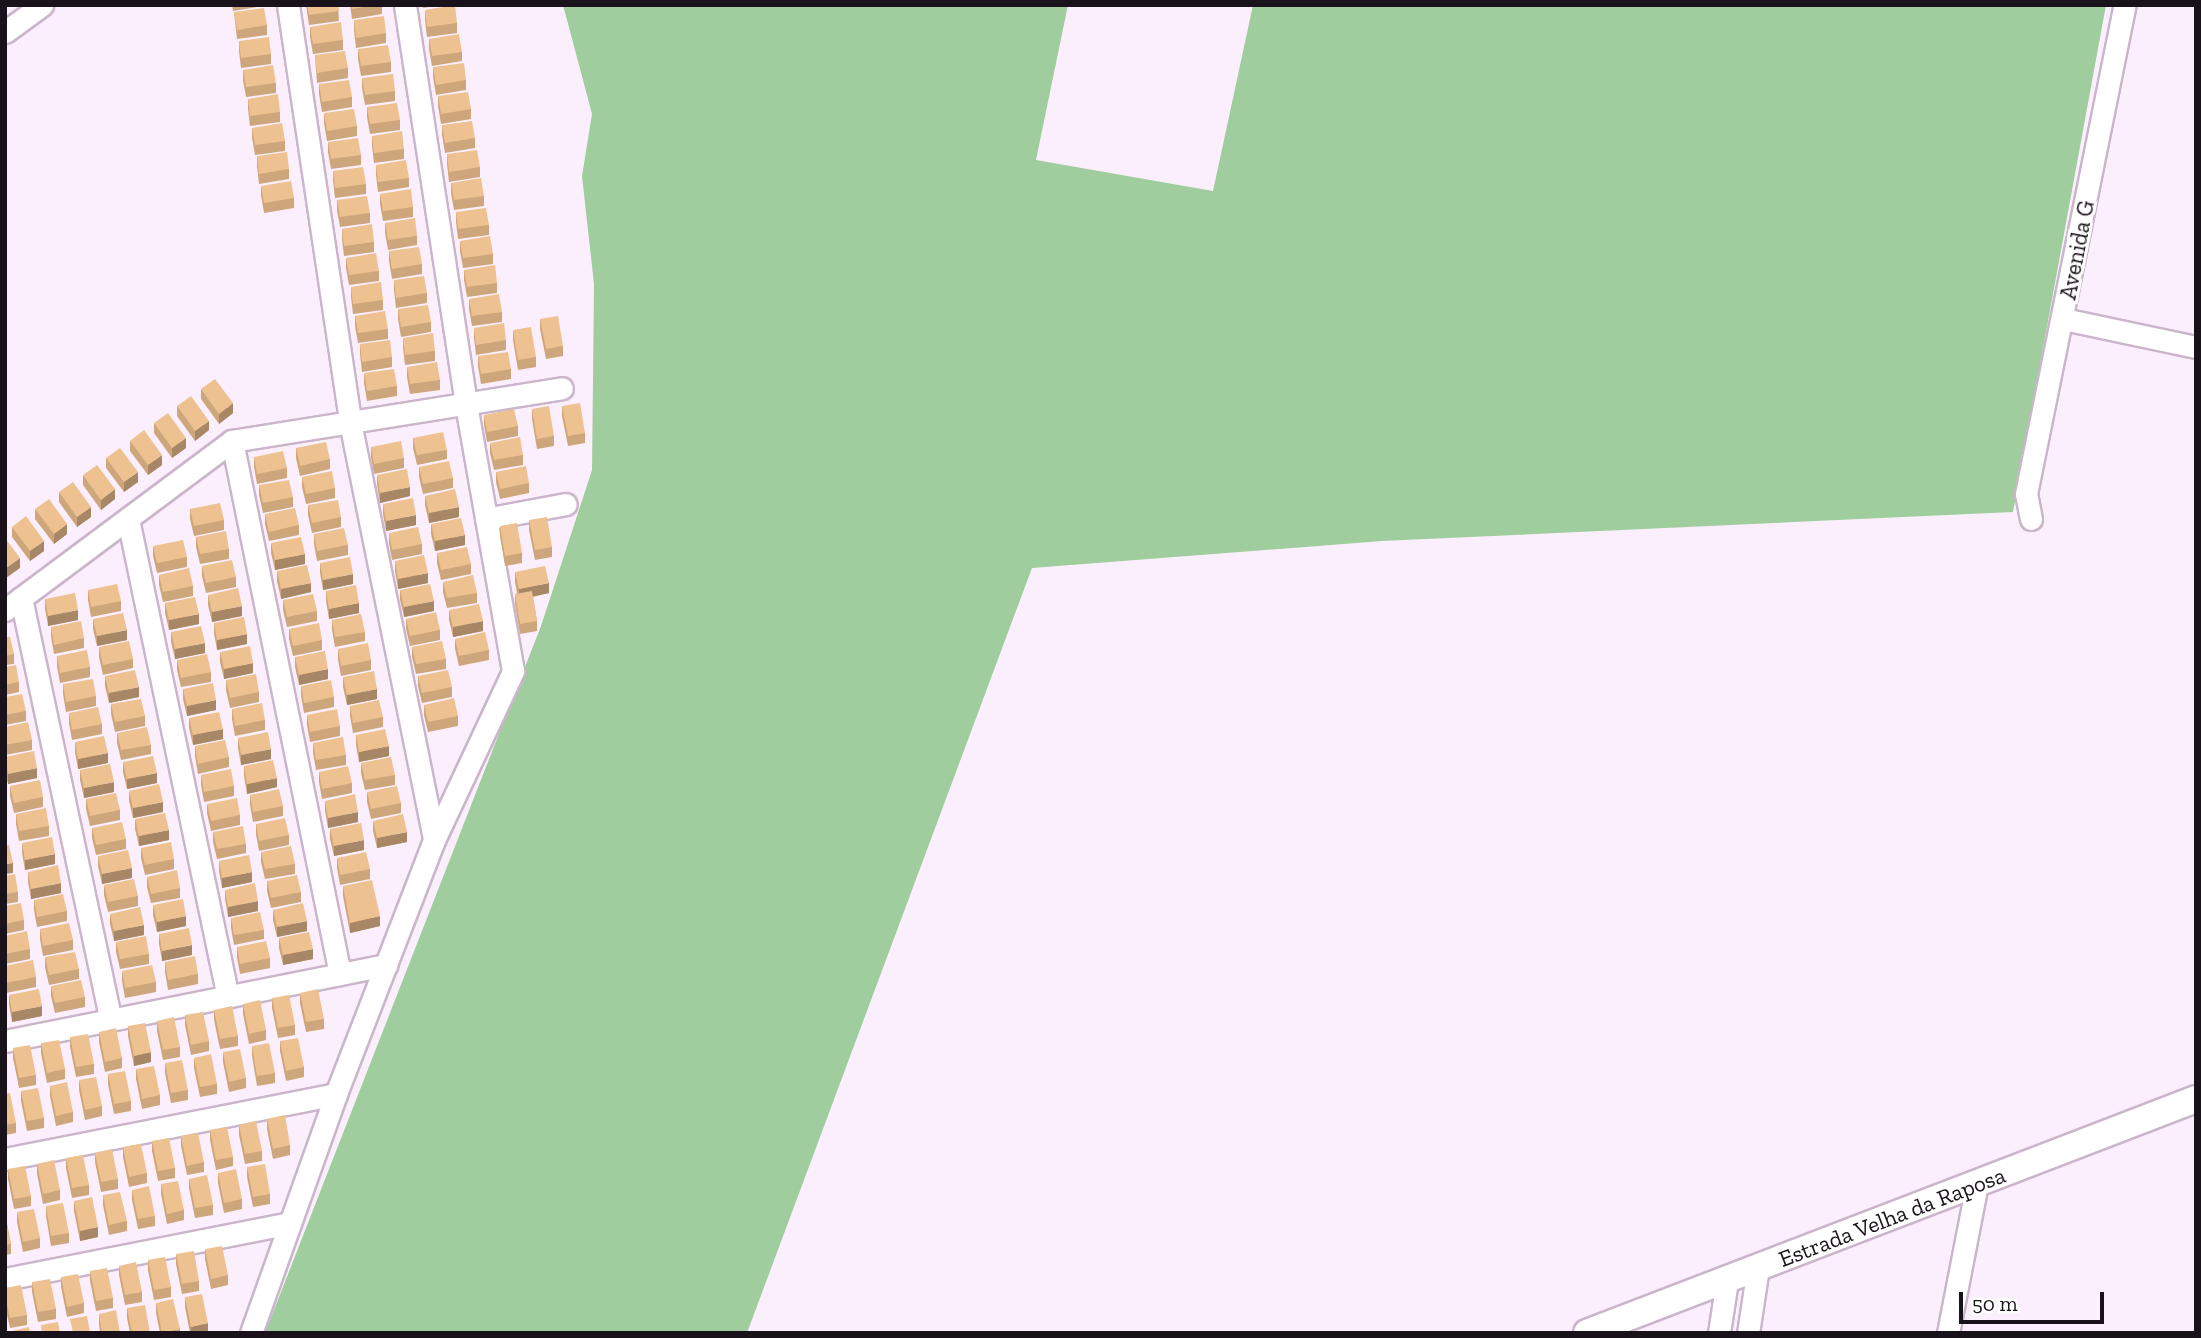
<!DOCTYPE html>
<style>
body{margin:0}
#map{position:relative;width:2201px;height:1338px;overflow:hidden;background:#fceffd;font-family:"Zilla Slab",serif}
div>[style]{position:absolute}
.forest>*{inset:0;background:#a0cd9d}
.roads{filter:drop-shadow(2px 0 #cab5cb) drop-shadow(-2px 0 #cab5cb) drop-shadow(0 2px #cab5cb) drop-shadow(0 -2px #cab5cb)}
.minor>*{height:21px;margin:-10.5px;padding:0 10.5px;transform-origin:10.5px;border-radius:10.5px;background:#fff}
.tertiary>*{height:26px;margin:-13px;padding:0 13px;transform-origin:13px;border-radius:13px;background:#fff}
.wall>*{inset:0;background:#cda67c}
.shaded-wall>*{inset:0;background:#a78765}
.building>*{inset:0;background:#eec190}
span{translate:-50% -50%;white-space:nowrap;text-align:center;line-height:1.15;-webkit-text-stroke:6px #fff;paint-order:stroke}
.street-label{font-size:23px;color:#1a121a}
.frame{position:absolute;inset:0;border:7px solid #1a121a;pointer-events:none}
.scale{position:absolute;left:1959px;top:1292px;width:145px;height:32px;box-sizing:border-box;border:4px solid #1a121a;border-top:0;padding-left:9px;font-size:21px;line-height:24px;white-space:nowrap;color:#1a121a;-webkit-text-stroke:5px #fff;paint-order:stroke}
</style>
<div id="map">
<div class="forest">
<div style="clip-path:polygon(563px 5px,1068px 5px,1036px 160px,1213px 191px,1253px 5px,2106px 5px,2013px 512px,1382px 541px,1032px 568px,747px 1333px,265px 1333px,541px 626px,592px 470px,594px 284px,582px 176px,592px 114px)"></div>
</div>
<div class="roads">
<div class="minor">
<div style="left:288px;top:5px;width:422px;rotate:81.5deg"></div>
<div style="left:350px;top:422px;width:426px;rotate:78.6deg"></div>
<div style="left:5px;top:32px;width:46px;rotate:-36.1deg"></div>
<div style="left:2063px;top:319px;width:136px;rotate:11.9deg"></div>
<div style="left:232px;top:441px;width:544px;rotate:78.55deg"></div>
<div style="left:128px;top:519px;width:488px;rotate:78.2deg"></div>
<div style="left:486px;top:519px;width:81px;rotate:-10.6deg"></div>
<div style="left:2031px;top:519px;width:25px;rotate:-101deg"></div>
<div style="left:2026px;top:494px;width:499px;rotate:-78.6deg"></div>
<div style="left:21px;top:598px;width:431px;rotate:78deg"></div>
<div style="left:5px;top:610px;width:283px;rotate:-36.7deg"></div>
<div style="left:232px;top:441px;width:334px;rotate:-9.1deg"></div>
<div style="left:5px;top:1041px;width:389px;rotate:-11.3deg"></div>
<div style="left:5px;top:1159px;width:337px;rotate:-11.1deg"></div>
<div style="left:5px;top:1279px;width:290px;rotate:-11.1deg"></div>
<div style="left:251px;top:1333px;width:254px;rotate:-70.4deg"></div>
<div style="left:336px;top:1094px;width:272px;rotate:-68.9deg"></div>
<div style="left:434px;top:840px;width:187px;rotate:-64.9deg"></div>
<div style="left:513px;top:671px;width:271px;rotate:-100deg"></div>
<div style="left:466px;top:404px;width:404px;rotate:-98.7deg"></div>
<div style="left:1719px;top:1333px;width:54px;rotate:-81.4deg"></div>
<div style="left:1748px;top:1333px;width:66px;rotate:-81.3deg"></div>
<div style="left:1948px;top:1333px;width:152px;rotate:-79deg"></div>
</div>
<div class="tertiary">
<div style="left:1587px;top:1333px;width:652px;rotate:-21.02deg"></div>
</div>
</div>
<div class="wall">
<div style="clip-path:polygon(232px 5px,263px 5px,263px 6px,233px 11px)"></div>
<div style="clip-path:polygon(306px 5px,338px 5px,339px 21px,309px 25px)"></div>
<div style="clip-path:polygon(350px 5px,382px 5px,382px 14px,352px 19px)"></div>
<div style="clip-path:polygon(422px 5px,443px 5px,423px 8px)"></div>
<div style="clip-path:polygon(425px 10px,457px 23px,457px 33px,427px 37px,425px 20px)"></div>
<div style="clip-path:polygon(234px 12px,267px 25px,267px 35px,237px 39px)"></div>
<div style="clip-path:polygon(354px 20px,386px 33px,386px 43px,356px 48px,354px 30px)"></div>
<div style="clip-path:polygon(310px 27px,343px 40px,343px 50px,313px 54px,310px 37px)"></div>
<div style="clip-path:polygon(429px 39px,462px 52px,462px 61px,432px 66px,429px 49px)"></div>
<div style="clip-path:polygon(239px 41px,271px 54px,271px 64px,241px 68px,239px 51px)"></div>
<div style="clip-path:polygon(358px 49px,391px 62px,391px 72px,361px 76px,358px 59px)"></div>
<div style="clip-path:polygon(315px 55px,348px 68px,348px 78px,317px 83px)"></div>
<div style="clip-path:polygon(433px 67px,466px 80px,466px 90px,436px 95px,433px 77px)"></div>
<div style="clip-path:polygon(243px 70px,276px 83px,276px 93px,246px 97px,243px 80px)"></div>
<div style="clip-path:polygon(362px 78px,395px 91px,395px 101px,365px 105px,362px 88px)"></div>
<div style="clip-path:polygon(319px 84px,352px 97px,352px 107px,322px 112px,319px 94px)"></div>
<div style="clip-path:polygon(438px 96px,471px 109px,471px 119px,441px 124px,438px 106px)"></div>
<div style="clip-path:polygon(248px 99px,280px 112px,280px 122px,250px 126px,248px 109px)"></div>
<div style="clip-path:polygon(367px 107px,400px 120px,400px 130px,370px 134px,367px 117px)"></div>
<div style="clip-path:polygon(324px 113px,357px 126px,357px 136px,327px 141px,324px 123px)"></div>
<div style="clip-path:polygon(442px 125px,475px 138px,475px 148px,445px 153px,442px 135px)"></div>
<div style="clip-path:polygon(252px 128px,285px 141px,285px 151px,255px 155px,252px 138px)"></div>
<div style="clip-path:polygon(372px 136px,404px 149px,404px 159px,374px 163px,372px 146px)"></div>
<div style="clip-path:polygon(328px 142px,361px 155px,361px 165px,331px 169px,328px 152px)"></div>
<div style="clip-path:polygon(447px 154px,480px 167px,480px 177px,449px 182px,447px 164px)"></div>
<div style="clip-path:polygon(257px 156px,289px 169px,289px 179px,259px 184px,257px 166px)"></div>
<div style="clip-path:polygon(376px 165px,409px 178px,409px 187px,378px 192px,376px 175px)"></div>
<div style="clip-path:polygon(333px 171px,366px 184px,366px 194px,335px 198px,333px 181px)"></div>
<div style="clip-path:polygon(451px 183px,484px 196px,484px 206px,454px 210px,451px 193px)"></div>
<div style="clip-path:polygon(261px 186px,294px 198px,294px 208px,264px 213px,261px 195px)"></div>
<div style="clip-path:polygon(380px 194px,413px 207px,413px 217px,383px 221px,380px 204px)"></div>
<div style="clip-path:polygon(337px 200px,370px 213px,370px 223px,340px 227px,337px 210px)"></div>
<div style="clip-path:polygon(456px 212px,489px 225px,489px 235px,458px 239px,456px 222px)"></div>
<div style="clip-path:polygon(385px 223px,417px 236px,417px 245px,388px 250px,385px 233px)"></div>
<div style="clip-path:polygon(342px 229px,374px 242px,374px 252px,344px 256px,342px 239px)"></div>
<div style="clip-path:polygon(460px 241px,493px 254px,493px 264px,463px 268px,460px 251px)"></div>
<div style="clip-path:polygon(389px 251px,422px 264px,422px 274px,392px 279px,389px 261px)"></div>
<div style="clip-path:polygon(346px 258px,379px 271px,379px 281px,349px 285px,346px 268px)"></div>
<div style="clip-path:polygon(464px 270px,497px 283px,497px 293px,467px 297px,464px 280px)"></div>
<div style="clip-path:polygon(394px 280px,427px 293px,427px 303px,396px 308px,394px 290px)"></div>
<div style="clip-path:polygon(351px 287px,383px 300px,383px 310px,353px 314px,351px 297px)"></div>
<div style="clip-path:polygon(469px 299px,502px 312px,502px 322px,472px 326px,469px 309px)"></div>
<div style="clip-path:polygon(398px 309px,431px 322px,431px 332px,401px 337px,398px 319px)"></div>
<div style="clip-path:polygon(355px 316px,388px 329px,388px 339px,358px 343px,355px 326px)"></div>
<div style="clip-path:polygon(540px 319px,563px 346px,563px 356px,546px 359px,540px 329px)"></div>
<div style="clip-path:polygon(474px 328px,506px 340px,506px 350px,476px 355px,474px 338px)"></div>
<div style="clip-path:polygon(513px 330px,536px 357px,536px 367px,518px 370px,513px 340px)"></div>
<div style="clip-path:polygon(403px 338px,435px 351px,435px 361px,405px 365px,403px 348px)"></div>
<div style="clip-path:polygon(360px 344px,392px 357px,392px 367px,362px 372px,360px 354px)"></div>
<div style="clip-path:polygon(478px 356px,511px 369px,511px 379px,481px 384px,478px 366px)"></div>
<div style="clip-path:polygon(407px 367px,440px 380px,440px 390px,410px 394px,407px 377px)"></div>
<div style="clip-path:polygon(364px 373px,397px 386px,397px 396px,367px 401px,364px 383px)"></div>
<div style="clip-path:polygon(201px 389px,233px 413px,219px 424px,201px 399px)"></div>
<div style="clip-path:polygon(177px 406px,209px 430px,195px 441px,177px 416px)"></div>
<div style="clip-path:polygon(562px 406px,585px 433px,585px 443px,568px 446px,562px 416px)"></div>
<div style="clip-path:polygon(532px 409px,554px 436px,554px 446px,537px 449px,532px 419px)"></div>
<div style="clip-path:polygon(484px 415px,518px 426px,518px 436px,487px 442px,484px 425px)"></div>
<div style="clip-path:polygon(154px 423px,186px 448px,172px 458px,154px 433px)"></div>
<div style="clip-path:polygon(413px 438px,447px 450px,447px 459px,417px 465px,413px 448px)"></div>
<div style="clip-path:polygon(130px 441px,162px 465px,148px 475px,130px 451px)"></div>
<div style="clip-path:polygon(490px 443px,523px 455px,523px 465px,494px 470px,490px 453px)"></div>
<div style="clip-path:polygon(371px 447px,404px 458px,404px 468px,374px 474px,371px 457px)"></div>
<div style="clip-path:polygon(296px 448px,330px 459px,330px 469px,300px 476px,296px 458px)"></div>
<div style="clip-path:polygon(254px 457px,287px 468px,287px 478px,257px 484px,254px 467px)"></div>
<div style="clip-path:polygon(106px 458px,138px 482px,124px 492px,106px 468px)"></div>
<div style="clip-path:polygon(419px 467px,453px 478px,453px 488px,423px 494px,419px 477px)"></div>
<div style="clip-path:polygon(496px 472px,529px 483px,529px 493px,500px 499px,496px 482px)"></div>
<div style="clip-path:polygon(83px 475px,115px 499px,101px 510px,83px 485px)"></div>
<div style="clip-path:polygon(377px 475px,410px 496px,380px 503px,377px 485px)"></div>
<div style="clip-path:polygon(302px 477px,335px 488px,335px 498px,306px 504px,302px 487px)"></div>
<div style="clip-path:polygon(259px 485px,293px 497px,293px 507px,263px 513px,259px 495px)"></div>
<div style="clip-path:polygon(59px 492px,91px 517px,77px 527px,59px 502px)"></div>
<div style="clip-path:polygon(425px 496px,459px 517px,429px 523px,425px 505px)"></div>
<div style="clip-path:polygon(383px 504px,416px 525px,386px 531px,383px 514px)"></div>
<div style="clip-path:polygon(308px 505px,341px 517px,341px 527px,312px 533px,308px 515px)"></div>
<div style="clip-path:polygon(35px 509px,67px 534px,54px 544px,35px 519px)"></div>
<div style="clip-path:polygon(190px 509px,224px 520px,224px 530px,194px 536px,190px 519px)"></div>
<div style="clip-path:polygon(265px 514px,299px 525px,299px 535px,269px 541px,265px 524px)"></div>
<div style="clip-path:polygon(529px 520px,552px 547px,552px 557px,535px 560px,529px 530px)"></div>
<div style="clip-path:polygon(431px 524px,465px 545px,435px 551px,431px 534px)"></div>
<div style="clip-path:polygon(500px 526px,522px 553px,522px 563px,505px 566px,500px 536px)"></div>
<div style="clip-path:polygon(12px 527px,44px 551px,30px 561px,12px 537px)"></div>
<div style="clip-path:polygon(389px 533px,422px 544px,422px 554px,392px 560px,389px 543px)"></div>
<div style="clip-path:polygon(314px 534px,348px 545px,348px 555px,317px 561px,314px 544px)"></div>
<div style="clip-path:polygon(196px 537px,229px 549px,229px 559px,200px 564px,196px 547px)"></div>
<div style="clip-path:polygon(271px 543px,305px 564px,275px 570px,271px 553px)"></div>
<div style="clip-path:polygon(153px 546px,187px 557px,187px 567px,157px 573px,153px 556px)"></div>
<div style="clip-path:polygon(437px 553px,471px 564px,471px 574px,441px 580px,437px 563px)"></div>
<div style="clip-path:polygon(395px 561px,428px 583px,398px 589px,395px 571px)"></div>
<div style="clip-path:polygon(320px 563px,353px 584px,323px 590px,320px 573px)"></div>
<div style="clip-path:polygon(202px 566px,236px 577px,236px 587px,206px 593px,202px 576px)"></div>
<div style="clip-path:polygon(277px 571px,311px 592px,281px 599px,277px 581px)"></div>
<div style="clip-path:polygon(515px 572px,549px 593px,533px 597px,537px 621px,537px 631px,520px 634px,515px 604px,515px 594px,517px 593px,515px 582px)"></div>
<div style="clip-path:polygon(159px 575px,193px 586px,193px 596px,163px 602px,159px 585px)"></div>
<div style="clip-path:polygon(443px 582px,477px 593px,477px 603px,447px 608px,443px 592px)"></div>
<div style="clip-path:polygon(88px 590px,121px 601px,121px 611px,91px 617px,88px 600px)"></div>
<div style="clip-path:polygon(400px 590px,434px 611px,404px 617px,400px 600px)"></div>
<div style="clip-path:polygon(326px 591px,359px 613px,329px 619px,326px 601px)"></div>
<div style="clip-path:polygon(208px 595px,242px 616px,212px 622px,208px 605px)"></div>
<div style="clip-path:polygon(45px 599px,78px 620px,48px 626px,45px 609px)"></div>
<div style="clip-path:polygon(283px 600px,317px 611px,317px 621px,287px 627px,283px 610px)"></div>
<div style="clip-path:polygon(165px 603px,199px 624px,169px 630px,165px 613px)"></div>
<div style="clip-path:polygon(449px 610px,483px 631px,453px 637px,449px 620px)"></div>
<div style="clip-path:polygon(93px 619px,127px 640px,97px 646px,93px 629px)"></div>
<div style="clip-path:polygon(406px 619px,440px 630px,440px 640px,410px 646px,406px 629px)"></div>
<div style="clip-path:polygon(332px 620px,365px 632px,365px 641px,335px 647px,332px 630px)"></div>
<div style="clip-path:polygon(214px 623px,247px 644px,217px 650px,214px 633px)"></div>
<div style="clip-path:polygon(51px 627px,84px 638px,84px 648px,54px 654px,51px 637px)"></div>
<div style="clip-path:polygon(289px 629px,322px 640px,322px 650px,293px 656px,289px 639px)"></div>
<div style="clip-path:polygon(171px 632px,205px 653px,175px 659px,171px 642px)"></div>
<div style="clip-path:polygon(5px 637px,14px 654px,14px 664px,5px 665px)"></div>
<div style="clip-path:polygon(455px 639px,489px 650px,489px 660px,459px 666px,455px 649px)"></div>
<div style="clip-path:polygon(99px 647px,133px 659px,133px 668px,103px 675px,99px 657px)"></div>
<div style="clip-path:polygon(412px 647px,446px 659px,446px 669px,416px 674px,412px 657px)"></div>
<div style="clip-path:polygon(338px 649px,371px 660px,371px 670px,341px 676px,338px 659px)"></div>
<div style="clip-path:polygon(220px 652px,253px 673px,224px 679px,220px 662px)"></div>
<div style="clip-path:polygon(57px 656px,90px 667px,90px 677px,60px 683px,57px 666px)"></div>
<div style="clip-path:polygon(295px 657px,328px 679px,299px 685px,295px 667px)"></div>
<div style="clip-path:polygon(177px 660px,211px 672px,211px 682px,181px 687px,177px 670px)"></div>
<div style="clip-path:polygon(5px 667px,19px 682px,19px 692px,5px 695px)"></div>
<div style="clip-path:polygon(105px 676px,139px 697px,109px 703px,105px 686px)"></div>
<div style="clip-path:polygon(418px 676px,452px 687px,452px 697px,422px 703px,418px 686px)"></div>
<div style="clip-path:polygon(343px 677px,377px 699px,347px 705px,343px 687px)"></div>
<div style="clip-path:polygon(226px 680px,259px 692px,259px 702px,230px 708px,226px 690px)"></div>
<div style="clip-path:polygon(63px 684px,96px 696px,96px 706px,66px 712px,63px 694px)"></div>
<div style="clip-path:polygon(301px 686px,334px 697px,334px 707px,304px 713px,301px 696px)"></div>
<div style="clip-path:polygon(183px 689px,216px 710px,187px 716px,183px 699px)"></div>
<div style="clip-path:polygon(5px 697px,26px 711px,26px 721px,5px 725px)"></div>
<div style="clip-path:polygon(111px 704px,145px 716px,145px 726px,115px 732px,111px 714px)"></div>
<div style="clip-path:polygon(424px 705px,458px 716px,458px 726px,428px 732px,424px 715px)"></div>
<div style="clip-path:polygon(350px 706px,383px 717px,383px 727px,353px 733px,350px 716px)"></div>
<div style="clip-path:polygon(232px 709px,265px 720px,265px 730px,235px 736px,232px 719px)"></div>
<div style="clip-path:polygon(69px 713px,102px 724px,102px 734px,72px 740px,69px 723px)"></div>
<div style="clip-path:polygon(307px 715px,340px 726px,340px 736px,310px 742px,307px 725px)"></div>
<div style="clip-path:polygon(189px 718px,223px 739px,193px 745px,189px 728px)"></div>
<div style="clip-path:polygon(5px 727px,32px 740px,32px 750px,5px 755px)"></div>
<div style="clip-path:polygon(117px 733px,151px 745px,151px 754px,121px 760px,117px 743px)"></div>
<div style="clip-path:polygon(356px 735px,389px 756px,359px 762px,356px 745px)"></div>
<div style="clip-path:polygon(238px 738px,271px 759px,241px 765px,238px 748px)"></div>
<div style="clip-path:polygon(75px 742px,108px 763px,78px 769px,75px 752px)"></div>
<div style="clip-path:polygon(313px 743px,346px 755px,346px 765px,316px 770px,313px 753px)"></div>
<div style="clip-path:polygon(195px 746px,229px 757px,229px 767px,198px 774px,195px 756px)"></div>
<div style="clip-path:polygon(5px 757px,37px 778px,8px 784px,5px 773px)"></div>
<div style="clip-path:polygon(123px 762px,157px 783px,127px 789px,123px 772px)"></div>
<div style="clip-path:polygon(361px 763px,395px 775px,395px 785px,365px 790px,361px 773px)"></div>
<div style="clip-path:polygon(244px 766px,277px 787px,247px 794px,244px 776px)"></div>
<div style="clip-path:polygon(80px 770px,114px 792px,84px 798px,80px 780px)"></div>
<div style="clip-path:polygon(319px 772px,352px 783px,352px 793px,322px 799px,319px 782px)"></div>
<div style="clip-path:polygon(201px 775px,234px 786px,234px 796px,204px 802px,201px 785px)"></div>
<div style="clip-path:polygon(10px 786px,43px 797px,43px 807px,14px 813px,10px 796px)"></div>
<div style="clip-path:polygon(129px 791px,163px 812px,133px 818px,129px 801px)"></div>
<div style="clip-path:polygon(367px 792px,401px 803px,401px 813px,371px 819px,367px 802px)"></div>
<div style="clip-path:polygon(250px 795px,283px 806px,283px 816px,253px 822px,250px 805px)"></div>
<div style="clip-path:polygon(86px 799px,120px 810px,120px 820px,90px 826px,86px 809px)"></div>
<div style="clip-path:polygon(325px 801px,358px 822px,328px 828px,325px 811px)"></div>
<div style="clip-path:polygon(207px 804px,240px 815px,240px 825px,211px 831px,207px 813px)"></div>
<div style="clip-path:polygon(16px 814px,49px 826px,49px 836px,19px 841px,16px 824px)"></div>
<div style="clip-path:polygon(135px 819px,169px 840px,139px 846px,135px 829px)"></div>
<div style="clip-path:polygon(373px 821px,407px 842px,377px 848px,373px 831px)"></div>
<div style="clip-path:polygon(256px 824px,289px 835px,289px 845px,259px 851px,256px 834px)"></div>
<div style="clip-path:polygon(92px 828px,126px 839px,126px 849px,96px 855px,92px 838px)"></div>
<div style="clip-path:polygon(330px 829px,364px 850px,334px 856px,330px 839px)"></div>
<div style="clip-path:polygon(213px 832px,246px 844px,246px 853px,217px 859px,213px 842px)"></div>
<div style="clip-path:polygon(22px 843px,55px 864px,25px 870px,22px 853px)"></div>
<div style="clip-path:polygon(141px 848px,174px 859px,174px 869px,145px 875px,141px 858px)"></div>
<div style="clip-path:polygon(261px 852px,295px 864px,295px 874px,265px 879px,261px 862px)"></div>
<div style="clip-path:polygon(98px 856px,132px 878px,102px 884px,98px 866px)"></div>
<div style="clip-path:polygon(337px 858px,370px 869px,370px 879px,340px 885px,337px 868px)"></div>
<div style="clip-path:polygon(219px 861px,252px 882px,222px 888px,219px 871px)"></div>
<div style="clip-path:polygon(28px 872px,61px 893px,31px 899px,28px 882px)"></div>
<div style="clip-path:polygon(5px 876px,18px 892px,18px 902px,5px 904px)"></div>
<div style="clip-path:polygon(147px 877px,180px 888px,180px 898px,151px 903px,147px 887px)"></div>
<div style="clip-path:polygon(267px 881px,301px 892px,301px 902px,271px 908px,267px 891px)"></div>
<div style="clip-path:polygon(104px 885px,138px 896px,138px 906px,108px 912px,104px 895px)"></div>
<div style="clip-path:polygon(343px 886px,380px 926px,350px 933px,343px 896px)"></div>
<div style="clip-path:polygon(225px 890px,258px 911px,228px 917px,225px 899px)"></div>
<div style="clip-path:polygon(34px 900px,67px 911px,67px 921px,37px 927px,34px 910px)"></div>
<div style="clip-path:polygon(153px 905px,186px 926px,157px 932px,153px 915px)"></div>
<div style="clip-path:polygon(5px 906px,24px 920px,24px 930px,5px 934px)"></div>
<div style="clip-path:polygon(273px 910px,307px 931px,277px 937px,273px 920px)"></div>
<div style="clip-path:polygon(110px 914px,144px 935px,114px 941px,110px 924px)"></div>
<div style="clip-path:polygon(231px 918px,264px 930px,264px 939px,234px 945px,231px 928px)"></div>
<div style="clip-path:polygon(40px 929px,73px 940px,73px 950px,43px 956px,40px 939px)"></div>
<div style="clip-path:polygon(159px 934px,192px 955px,162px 961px,159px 944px)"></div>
<div style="clip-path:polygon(5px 936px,30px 949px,30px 959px,5px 964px)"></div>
<div style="clip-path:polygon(279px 938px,313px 959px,283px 965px,279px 948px)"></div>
<div style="clip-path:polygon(116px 942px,149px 954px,149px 964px,120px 969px,116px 952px)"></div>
<div style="clip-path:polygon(237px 947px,270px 958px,270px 968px,240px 974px,237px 957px)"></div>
<div style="clip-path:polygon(45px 957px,79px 969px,79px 979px,49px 985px,45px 967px)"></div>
<div style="clip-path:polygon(165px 962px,198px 974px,198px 984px,168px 990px,165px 972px)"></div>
<div style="clip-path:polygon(5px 966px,36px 977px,36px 987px,6px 993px)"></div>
<div style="clip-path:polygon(122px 971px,156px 982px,156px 992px,125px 998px,122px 981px)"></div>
<div style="clip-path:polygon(51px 986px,85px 997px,85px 1007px,55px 1013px,51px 996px)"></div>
<div style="clip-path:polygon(300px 993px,324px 1019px,324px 1029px,306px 1032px,300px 1003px)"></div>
<div style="clip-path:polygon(9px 995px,42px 1016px,12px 1022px,9px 1005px)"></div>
<div style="clip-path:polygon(272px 998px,295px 1025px,295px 1035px,278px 1038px,272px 1008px)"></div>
<div style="clip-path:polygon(243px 1004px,266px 1030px,266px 1040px,249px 1044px,243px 1014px)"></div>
<div style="clip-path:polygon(214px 1010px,238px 1036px,238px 1046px,220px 1049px,214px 1020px)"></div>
<div style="clip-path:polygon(185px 1015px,209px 1041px,209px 1051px,191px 1055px,185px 1025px)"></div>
<div style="clip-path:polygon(157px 1021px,180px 1047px,180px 1057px,163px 1060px,157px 1031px)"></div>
<div style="clip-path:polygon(128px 1026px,151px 1062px,134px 1066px,128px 1036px)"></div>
<div style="clip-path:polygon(99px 1032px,122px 1058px,122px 1068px,105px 1072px,99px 1042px)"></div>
<div style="clip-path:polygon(70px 1037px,94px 1064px,94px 1074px,76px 1077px,70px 1047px)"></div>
<div style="clip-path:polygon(280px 1041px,304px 1067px,304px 1077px,286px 1081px,280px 1051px)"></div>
<div style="clip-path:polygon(41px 1043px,65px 1069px,65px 1079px,47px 1083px,41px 1053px)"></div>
<div style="clip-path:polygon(252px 1046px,275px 1073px,275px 1083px,257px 1086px,252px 1056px)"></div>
<div style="clip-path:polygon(13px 1048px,36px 1075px,36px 1085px,19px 1088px,13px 1058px)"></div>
<div style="clip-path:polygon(223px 1052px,246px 1078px,246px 1088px,229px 1092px,223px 1062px)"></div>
<div style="clip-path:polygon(194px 1058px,217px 1084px,217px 1094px,200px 1097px,194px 1068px)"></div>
<div style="clip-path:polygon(165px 1063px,188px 1090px,188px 1100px,171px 1103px,165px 1073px)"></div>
<div style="clip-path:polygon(136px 1069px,160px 1095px,160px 1105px,142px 1109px,136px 1079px)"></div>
<div style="clip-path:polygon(5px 1071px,7px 1081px,7px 1091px,5px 1091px)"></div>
<div style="clip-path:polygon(108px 1074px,131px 1101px,131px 1111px,114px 1114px,108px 1084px)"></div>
<div style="clip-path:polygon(79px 1080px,102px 1106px,102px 1116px,85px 1120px,79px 1090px)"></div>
<div style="clip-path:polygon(50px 1086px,73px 1112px,73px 1122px,56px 1126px,50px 1096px)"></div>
<div style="clip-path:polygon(21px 1091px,44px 1118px,44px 1128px,27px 1131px,21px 1101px)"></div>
<div style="clip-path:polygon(5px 1094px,16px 1123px,16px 1133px,5px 1135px)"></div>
<div style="clip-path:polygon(267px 1119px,290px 1145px,290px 1155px,273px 1159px,267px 1129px)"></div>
<div style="clip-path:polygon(239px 1125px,262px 1151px,262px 1161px,245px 1164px,239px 1135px)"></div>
<div style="clip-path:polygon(210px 1130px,233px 1157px,233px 1166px,216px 1170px,210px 1140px)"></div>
<div style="clip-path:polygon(181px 1136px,204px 1162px,204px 1172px,187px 1175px,181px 1146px)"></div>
<div style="clip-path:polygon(152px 1141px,175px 1168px,175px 1178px,158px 1181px,152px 1151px)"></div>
<div style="clip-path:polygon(123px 1147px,147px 1173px,147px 1183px,129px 1187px,123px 1157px)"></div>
<div style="clip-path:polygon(95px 1153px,118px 1179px,118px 1189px,101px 1192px,95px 1162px)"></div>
<div style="clip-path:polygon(66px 1158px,89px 1185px,89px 1195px,72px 1198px,66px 1168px)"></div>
<div style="clip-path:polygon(37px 1164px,60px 1190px,60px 1200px,43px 1204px,37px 1174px)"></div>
<div style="clip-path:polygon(247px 1167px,270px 1194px,270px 1204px,253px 1207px,247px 1177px)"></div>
<div style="clip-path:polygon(8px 1169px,31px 1196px,31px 1206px,14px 1209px,8px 1179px)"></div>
<div style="clip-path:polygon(218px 1173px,242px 1199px,242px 1209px,224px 1213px,218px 1183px)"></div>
<div style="clip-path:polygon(189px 1179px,213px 1205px,213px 1215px,195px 1218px,189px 1188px)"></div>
<div style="clip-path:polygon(161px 1184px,184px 1210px,184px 1220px,167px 1224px,161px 1194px)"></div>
<div style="clip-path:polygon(132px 1190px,155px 1216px,155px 1226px,138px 1229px,132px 1200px)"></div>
<div style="clip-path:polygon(103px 1195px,127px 1221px,127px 1231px,109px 1235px,103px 1205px)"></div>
<div style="clip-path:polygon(74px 1201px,98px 1237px,80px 1241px,74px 1211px)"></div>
<div style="clip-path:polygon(46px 1206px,69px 1233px,69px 1243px,51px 1246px,46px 1216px)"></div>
<div style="clip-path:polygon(17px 1212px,40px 1238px,40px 1248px,23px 1252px,17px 1222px)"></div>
<div style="clip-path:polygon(5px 1214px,11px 1244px,11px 1254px,5px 1255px)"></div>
<div style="clip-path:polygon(205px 1249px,228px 1275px,228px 1285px,211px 1289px,205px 1259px)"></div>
<div style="clip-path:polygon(176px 1254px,199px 1281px,199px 1291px,182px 1294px,176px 1264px)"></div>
<div style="clip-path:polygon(148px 1260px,171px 1287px,171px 1297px,154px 1300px,148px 1270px)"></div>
<div style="clip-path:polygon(119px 1266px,142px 1292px,142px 1302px,125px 1305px,119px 1275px)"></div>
<div style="clip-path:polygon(90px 1271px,113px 1298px,113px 1308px,96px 1311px,90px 1281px)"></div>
<div style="clip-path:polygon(61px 1277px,84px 1303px,84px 1313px,67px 1317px,61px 1287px)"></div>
<div style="clip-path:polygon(32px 1282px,56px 1309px,56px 1319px,38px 1322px,32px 1292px)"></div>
<div style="clip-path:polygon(5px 1288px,27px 1315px,27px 1325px,10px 1328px,5px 1306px)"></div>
<div style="clip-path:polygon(185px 1297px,208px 1333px,190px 1333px,185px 1307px)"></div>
<div style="clip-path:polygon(156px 1303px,180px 1329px,180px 1333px,160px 1333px,156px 1313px)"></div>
<div style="clip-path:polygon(127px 1308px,150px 1333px,130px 1333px,127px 1318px)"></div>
<div style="clip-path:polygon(99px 1314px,120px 1333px,100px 1333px,99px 1324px)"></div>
</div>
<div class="shaded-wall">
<div style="clip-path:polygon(233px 403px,233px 413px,219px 424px,219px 414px)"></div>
<div style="clip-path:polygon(209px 421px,209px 430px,195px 441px,195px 431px)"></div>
<div style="clip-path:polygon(186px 438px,186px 448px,172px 458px,172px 448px)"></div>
<div style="clip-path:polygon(162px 455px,162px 465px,148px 475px,148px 465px)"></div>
<div style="clip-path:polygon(138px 472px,138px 482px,124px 492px,124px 482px)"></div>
<div style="clip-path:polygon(410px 487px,410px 496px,380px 503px,380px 493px)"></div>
<div style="clip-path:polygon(115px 489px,115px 499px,101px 510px,101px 500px)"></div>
<div style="clip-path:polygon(91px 507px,91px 517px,77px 527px,77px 517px)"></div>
<div style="clip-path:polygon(459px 507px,459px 517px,429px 523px,429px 513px)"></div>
<div style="clip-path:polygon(416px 515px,416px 525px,386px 531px,386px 521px)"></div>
<div style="clip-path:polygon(67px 524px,67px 534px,54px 544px,54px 534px)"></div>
<div style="clip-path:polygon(465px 535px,465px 545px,435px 551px,435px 541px)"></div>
<div style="clip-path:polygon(44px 541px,44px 551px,30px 561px,30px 551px)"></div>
<div style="clip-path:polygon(305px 554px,305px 564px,275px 570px,275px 560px)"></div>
<div style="clip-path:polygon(20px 558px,20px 568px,6px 578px,6px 568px)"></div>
<div style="clip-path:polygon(428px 573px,428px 583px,398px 589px,398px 579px)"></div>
<div style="clip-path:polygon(353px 574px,353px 584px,323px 590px,323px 580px)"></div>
<div style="clip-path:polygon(311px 583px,311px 592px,281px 599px,281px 589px)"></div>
<div style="clip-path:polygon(549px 583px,549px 593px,519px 599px,519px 589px)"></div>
<div style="clip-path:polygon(434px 601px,434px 611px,404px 617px,404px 607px)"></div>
<div style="clip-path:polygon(359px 603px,359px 613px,329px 619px,329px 609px)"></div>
<div style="clip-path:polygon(242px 606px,242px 616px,212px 622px,212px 612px)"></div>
<div style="clip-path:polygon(78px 610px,78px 620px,48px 626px,48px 616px)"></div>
<div style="clip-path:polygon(199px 614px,199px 624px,169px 630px,169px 620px)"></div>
<div style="clip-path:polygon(483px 621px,483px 631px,453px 637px,453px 627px)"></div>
<div style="clip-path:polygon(127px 630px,127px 640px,97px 646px,97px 636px)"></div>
<div style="clip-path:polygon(247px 634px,247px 644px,217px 650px,217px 640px)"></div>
<div style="clip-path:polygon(205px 643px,205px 653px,175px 659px,175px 649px)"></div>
<div style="clip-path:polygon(253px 663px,253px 673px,224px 679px,224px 669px)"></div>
<div style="clip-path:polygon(328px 669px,328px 679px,299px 685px,299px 675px)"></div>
<div style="clip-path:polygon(139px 687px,139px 697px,109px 703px,109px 693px)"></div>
<div style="clip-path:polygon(377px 689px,377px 699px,347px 705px,347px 695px)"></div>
<div style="clip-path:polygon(216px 700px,216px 710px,187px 716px,187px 706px)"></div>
<div style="clip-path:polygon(223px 729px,223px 739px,193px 745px,193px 735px)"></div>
<div style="clip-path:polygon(389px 746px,389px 756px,359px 762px,359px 752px)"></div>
<div style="clip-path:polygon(271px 749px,271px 759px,241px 765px,241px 755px)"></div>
<div style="clip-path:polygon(108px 753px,108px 763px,78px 769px,78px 759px)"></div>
<div style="clip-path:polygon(37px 768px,37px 778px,8px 784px,8px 774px)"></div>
<div style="clip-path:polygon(157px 773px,157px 783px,127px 789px,127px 779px)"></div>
<div style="clip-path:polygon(277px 778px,277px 787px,247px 794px,247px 784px)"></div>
<div style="clip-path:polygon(114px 782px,114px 792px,84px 798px,84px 788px)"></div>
<div style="clip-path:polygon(163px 802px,163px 812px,133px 818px,133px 808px)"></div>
<div style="clip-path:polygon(358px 812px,358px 822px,328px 828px,328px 818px)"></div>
<div style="clip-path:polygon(169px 830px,169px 840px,139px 846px,139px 836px)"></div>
<div style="clip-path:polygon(407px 832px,407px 842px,377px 848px,377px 838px)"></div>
<div style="clip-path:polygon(364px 840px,364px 850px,334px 856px,334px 846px)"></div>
<div style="clip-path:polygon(55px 854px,55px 864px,25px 870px,25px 860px)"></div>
<div style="clip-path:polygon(13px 863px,13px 873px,5px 874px,5px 864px)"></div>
<div style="clip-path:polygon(132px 868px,132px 878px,102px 884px,102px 874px)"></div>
<div style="clip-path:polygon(252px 872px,252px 882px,222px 888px,222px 878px)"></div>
<div style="clip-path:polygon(61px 883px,61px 893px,31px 899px,31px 889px)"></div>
<div style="clip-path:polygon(258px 901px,258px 911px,228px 917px,228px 907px)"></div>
<div style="clip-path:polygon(186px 916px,186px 926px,157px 932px,157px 922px)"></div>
<div style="clip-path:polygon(380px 916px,380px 926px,350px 933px,350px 923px)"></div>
<div style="clip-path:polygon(307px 921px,307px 931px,277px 937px,277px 927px)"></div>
<div style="clip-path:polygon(144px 925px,144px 935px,114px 941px,114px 931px)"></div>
<div style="clip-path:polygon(192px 945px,192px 955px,162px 961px,162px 951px)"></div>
<div style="clip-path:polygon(313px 949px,313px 959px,283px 965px,283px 955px)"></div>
<div style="clip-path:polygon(42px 1006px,42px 1016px,12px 1022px,12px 1012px)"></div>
<div style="clip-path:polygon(151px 1052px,151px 1062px,134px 1066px,134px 1056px)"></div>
<div style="clip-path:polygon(98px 1227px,98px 1237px,80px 1241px,80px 1231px)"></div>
<div style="clip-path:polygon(208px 1323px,208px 1333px,191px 1333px,191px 1327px)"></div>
</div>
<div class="building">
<div style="clip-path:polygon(307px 5px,338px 5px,339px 11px,309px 15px)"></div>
<div style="clip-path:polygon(351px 5px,376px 5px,352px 9px)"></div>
<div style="clip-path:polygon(455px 5px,457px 23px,427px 27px,425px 10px)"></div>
<div style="clip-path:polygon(264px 8px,267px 25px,237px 30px,234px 12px)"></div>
<div style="clip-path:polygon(384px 16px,386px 33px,356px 38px,354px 20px)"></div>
<div style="clip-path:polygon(341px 22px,343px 40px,313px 44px,310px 27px)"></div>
<div style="clip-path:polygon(459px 34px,462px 52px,432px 56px,429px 39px)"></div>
<div style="clip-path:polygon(269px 37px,271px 54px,241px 58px,239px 41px)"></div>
<div style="clip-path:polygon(388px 45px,391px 62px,361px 66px,358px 49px)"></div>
<div style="clip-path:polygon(345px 51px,348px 68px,317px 73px,315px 55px)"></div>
<div style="clip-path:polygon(464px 63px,466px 80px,436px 85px,433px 67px)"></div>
<div style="clip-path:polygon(273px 65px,276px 83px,246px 87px,243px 70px)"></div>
<div style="clip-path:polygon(393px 74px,395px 91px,365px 95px,362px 78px)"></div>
<div style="clip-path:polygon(349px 80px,352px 97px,322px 102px,319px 84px)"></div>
<div style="clip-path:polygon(468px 92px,471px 109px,441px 114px,438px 96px)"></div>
<div style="clip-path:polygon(278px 94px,280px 112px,250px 116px,248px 99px)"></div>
<div style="clip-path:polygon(397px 103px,400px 120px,370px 124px,367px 107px)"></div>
<div style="clip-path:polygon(354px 109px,357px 126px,327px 131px,324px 113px)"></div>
<div style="clip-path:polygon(472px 121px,475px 138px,445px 143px,442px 125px)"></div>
<div style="clip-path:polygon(282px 123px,285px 141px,255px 145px,252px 128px)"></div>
<div style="clip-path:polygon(402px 131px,404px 149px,374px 153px,372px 136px)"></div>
<div style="clip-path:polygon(358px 138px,361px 155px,331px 159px,328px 142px)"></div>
<div style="clip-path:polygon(477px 150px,480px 167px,449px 172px,447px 154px)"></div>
<div style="clip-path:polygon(287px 152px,289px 169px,259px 174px,257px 156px)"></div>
<div style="clip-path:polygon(406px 160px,409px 178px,378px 182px,376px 165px)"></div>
<div style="clip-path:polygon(363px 167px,366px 184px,335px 188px,333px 171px)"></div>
<div style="clip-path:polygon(481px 178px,484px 196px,454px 200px,451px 183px)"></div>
<div style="clip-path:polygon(291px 181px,294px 198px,264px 203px,261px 186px)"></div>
<div style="clip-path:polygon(411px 189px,413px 207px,383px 211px,380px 194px)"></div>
<div style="clip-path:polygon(367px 196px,370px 213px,340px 217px,337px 200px)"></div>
<div style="clip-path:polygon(486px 208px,489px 225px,458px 229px,456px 212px)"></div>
<div style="clip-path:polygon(415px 218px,417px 236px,388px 240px,385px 223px)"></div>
<div style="clip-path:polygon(372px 224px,374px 242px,344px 246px,342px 229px)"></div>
<div style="clip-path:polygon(490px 236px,493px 254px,463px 258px,460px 241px)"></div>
<div style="clip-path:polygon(419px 247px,422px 264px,392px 269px,389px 251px)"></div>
<div style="clip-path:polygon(376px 253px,379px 271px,349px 275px,346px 258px)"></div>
<div style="clip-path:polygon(495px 265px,497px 283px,467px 287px,464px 270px)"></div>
<div style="clip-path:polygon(424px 276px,427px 293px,396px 298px,394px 280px)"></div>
<div style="clip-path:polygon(381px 282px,383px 300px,353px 304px,351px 287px)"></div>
<div style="clip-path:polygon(499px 294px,502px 312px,472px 316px,469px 299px)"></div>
<div style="clip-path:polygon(428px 305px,431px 322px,401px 327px,398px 309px)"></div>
<div style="clip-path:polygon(385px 311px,388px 329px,358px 333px,355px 316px)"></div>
<div style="clip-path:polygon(558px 316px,563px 346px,546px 349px,540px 319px)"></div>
<div style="clip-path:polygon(504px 323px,506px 340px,476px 345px,474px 328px)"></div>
<div style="clip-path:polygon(531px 327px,536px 357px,518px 360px,513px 330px)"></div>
<div style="clip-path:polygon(433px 333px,435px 351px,405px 355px,403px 338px)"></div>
<div style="clip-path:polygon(390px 340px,392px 357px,362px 362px,360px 344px)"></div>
<div style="clip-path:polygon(508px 352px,511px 369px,481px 374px,478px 356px)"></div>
<div style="clip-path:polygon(437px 362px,440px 380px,410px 384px,407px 367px)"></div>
<div style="clip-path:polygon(394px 369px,397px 386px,367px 391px,364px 373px)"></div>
<div style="clip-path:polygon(215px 379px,233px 403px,219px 414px,201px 389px)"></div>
<div style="clip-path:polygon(191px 396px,209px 421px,195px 431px,177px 406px)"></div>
<div style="clip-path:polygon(580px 403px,585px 433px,568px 436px,562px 406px)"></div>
<div style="clip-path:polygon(549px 406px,554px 436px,537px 439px,532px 409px)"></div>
<div style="clip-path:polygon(514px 409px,518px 426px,487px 432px,484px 415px)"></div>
<div style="clip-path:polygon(168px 413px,186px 438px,172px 448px,154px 423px)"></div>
<div style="clip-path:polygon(144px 430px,162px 455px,148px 465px,130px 441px)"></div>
<div style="clip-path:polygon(443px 432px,447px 450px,417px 455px,413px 438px)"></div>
<div style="clip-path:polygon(520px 437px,523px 455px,494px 460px,490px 443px)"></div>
<div style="clip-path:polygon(401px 441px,404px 458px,374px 464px,371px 447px)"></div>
<div style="clip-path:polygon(326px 442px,330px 459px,300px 466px,296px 448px)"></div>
<div style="clip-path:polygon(120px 448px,138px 472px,124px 482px,106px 458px)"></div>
<div style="clip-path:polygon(283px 451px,287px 468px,257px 474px,254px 457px)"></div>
<div style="clip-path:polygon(449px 461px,453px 478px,423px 484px,419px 467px)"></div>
<div style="clip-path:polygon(97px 465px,115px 489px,101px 500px,83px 475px)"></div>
<div style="clip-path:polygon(526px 466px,529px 483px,500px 489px,496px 472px)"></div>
<div style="clip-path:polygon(407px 469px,410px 487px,380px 493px,377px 475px)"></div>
<div style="clip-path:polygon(332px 471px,335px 488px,306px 494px,302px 477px)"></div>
<div style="clip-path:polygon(289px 480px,293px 497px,263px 503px,259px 485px)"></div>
<div style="clip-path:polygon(73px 482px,91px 507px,77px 517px,59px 492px)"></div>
<div style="clip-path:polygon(455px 489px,459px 507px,429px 513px,425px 496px)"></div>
<div style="clip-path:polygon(413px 498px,416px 515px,386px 521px,383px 504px)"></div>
<div style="clip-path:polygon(49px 499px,67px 524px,54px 534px,35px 509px)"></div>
<div style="clip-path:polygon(338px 500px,341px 517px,312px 523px,308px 505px)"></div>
<div style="clip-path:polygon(220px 503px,224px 520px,194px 526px,190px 509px)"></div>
<div style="clip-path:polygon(295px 508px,299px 525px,269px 532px,265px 514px)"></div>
<div style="clip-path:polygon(26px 516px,44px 541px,30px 551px,12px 527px)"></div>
<div style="clip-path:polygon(547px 517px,552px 547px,535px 550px,529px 520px)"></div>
<div style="clip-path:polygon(461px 518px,465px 535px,435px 541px,431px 524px)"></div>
<div style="clip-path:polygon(517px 523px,522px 553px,505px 556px,500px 526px)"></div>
<div style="clip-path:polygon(418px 527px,422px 544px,392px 550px,389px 533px)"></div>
<div style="clip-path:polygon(344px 528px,348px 545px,317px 551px,314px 534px)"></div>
<div style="clip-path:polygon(226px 531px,229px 549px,200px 554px,196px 537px)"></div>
<div style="clip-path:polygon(301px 537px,305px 554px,275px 560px,271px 543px)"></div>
<div style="clip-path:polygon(5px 538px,20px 558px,6px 568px,5px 567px)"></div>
<div style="clip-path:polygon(183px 540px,187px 557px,157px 563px,153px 546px)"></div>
<div style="clip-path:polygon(467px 547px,471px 564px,441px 570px,437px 553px)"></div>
<div style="clip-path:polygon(424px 555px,428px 573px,398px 579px,395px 561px)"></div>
<div style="clip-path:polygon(350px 557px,353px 574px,323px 580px,320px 563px)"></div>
<div style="clip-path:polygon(232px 560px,236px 577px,206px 583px,202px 566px)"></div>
<div style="clip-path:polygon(307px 565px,311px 583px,281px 589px,277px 571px)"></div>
<div style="clip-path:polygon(545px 566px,549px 583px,519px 589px,515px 572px)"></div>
<div style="clip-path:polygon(189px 568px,193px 586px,163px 592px,159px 575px)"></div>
<div style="clip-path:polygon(473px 575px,477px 593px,447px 598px,443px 582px)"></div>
<div style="clip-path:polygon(117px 584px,121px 601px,91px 607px,88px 590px)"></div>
<div style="clip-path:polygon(430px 584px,434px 601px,404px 607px,400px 590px)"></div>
<div style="clip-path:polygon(356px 585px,359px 603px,329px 609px,326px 591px)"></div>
<div style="clip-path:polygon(238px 588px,242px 606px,212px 612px,208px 595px)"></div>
<div style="clip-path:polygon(532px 591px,537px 621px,520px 624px,515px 594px)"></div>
<div style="clip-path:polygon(75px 593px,78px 610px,48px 616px,45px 599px)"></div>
<div style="clip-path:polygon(313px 594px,317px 611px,287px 617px,283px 600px)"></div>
<div style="clip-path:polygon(195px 597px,199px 614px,169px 620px,165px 603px)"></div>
<div style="clip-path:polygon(479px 604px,483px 621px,453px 627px,449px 610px)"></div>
<div style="clip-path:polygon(436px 612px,440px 630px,410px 636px,406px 619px)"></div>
<div style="clip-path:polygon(123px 613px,127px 630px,97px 636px,93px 619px)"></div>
<div style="clip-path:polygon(361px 614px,365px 632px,335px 637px,332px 620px)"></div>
<div style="clip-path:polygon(244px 617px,247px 634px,217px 640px,214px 623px)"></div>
<div style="clip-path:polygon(81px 621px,84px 638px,54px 645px,51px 627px)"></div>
<div style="clip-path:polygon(319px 623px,322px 640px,293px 646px,289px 629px)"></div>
<div style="clip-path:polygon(201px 626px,205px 643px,175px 649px,171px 632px)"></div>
<div style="clip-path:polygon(485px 632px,489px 650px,459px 656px,455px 639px)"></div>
<div style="clip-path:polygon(5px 637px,10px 637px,14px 654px,5px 656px)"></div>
<div style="clip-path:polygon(129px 641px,133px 659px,103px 665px,99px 647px)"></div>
<div style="clip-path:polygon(442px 641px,446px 659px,416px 664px,412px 647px)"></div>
<div style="clip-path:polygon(368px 643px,371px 660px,341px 666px,338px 649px)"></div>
<div style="clip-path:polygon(250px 646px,253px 663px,224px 669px,220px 652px)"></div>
<div style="clip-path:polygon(87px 650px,90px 667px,60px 673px,57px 656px)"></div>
<div style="clip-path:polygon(325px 651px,328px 669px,299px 675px,295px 657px)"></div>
<div style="clip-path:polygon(207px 654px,211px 672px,181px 678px,177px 660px)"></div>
<div style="clip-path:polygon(16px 665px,19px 682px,5px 685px,5px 667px)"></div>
<div style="clip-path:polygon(135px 670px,139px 687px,109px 693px,105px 676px)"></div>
<div style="clip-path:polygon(448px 670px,452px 687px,422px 693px,418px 676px)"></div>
<div style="clip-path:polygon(374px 671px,377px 689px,347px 695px,343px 677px)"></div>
<div style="clip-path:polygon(256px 674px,259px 692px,230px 698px,226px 680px)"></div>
<div style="clip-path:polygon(93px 679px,96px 696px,66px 702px,63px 684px)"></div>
<div style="clip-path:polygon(331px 680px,334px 697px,304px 703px,301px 686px)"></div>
<div style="clip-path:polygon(213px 683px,216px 700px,187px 706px,183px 689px)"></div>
<div style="clip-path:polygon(22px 694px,26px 711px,5px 715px,5px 697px)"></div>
<div style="clip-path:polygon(454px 698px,458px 716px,428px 722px,424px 705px)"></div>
<div style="clip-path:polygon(141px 699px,145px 716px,115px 722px,111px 704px)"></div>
<div style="clip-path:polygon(379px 700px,383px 717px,353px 723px,350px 706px)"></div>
<div style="clip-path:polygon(262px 703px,265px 720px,235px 726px,232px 709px)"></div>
<div style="clip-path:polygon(98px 707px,102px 724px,72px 730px,69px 713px)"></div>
<div style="clip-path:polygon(337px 709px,340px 726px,310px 732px,307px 715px)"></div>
<div style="clip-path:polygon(219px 712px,223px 729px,193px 735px,189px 718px)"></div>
<div style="clip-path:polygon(28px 722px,32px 740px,5px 745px,5px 727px)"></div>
<div style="clip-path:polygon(147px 727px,151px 745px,121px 750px,117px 733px)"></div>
<div style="clip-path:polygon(385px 729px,389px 746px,359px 752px,356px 735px)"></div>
<div style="clip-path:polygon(268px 732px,271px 749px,241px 755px,238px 738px)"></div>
<div style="clip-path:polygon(104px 736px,108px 753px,78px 759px,75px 742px)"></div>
<div style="clip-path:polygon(343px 737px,346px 755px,316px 760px,313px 743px)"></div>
<div style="clip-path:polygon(225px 740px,229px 757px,198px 764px,195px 746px)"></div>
<div style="clip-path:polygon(34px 751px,37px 768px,8px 774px,5px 757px)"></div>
<div style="clip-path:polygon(153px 756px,157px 773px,127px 779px,123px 762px)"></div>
<div style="clip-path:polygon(391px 757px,395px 775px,365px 780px,361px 763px)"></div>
<div style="clip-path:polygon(273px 760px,277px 778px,247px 784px,244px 766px)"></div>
<div style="clip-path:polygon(110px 764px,114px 782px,84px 788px,80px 770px)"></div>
<div style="clip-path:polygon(348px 766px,352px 783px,322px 789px,319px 772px)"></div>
<div style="clip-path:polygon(231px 769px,234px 786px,204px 792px,201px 775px)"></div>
<div style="clip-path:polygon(40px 780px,43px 797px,14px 803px,10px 786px)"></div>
<div style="clip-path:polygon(159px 784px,163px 802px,133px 808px,129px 791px)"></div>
<div style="clip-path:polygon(397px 786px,401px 803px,371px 809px,367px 792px)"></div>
<div style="clip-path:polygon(279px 789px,283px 806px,253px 812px,250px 795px)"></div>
<div style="clip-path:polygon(116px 793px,120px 810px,90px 816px,86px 799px)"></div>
<div style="clip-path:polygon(355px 794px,358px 812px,328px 818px,325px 801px)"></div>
<div style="clip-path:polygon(237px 798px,240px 815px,211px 821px,207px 804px)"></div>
<div style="clip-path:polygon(46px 808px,49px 826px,19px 831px,16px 814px)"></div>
<div style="clip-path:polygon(165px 813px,169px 830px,139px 836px,135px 819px)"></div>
<div style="clip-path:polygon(403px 814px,407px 832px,377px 838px,373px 821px)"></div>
<div style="clip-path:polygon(285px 818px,289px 835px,259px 841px,256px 824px)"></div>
<div style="clip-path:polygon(122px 822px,126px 839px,96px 845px,92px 828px)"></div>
<div style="clip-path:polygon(361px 823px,364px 840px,334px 846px,330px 829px)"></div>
<div style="clip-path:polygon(243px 826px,246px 844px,217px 849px,213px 832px)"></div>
<div style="clip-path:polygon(52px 837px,55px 854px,25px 860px,22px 843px)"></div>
<div style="clip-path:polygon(171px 842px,174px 859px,145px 865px,141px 848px)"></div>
<div style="clip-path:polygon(9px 845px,13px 863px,5px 864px,5px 846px)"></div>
<div style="clip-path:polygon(291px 846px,295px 864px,265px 869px,261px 852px)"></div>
<div style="clip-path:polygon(128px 850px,132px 868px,102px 874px,98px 856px)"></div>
<div style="clip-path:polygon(366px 852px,370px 869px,340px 875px,337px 858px)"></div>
<div style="clip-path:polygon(249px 855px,252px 872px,222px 878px,219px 861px)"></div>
<div style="clip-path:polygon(58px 865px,61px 883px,31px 889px,28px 872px)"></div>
<div style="clip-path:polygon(177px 870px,180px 888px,151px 894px,147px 877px)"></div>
<div style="clip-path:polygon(15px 874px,18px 892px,5px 894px,5px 876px)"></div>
<div style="clip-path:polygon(297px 875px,301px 892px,271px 898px,267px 881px)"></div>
<div style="clip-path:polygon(134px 879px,138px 896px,108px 902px,104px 885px)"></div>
<div style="clip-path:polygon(372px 880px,380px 916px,350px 923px,343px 886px)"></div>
<div style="clip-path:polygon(255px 883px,258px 901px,228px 907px,225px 890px)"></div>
<div style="clip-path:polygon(63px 894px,67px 911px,37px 917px,34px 900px)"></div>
<div style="clip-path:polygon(183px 899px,186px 916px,157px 922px,153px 905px)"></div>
<div style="clip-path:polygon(21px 903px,24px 920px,5px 924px,5px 906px)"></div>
<div style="clip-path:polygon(303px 903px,307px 921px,277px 927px,273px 910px)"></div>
<div style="clip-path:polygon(140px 907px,144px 925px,114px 931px,110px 914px)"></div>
<div style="clip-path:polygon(260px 912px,264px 930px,234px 935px,231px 918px)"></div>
<div style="clip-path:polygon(69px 923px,73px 940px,43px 946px,40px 929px)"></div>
<div style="clip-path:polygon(189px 928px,192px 945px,162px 951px,159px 934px)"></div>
<div style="clip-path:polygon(27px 931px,30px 949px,5px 954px,5px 936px)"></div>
<div style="clip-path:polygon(309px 932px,313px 949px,283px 955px,279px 938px)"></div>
<div style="clip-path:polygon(146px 936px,149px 954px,120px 959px,116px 942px)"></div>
<div style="clip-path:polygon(266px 941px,270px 958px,240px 964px,237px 947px)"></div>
<div style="clip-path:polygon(75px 952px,79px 969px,49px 975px,45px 957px)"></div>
<div style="clip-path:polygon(195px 956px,198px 974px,168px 980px,165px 962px)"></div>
<div style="clip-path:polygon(33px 960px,36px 977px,6px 983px,5px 966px)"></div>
<div style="clip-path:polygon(152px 965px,156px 982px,125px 988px,122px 971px)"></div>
<div style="clip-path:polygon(81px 980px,85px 997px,55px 1003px,51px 986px)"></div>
<div style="clip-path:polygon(39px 989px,42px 1006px,12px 1012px,9px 995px)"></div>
<div style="clip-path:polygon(318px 989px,324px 1019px,306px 1022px,300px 993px)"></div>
<div style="clip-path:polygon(289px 995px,295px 1025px,278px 1028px,272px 998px)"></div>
<div style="clip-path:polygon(260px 1000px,266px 1030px,249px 1034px,243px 1004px)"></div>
<div style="clip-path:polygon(232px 1006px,238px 1036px,220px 1039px,214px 1010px)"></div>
<div style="clip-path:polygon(203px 1012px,209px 1041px,191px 1045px,185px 1015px)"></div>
<div style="clip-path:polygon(174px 1017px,180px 1047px,163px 1050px,157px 1021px)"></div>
<div style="clip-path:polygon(145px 1023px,151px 1052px,134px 1056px,128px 1026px)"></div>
<div style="clip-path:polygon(116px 1028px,122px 1058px,105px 1062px,99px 1032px)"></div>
<div style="clip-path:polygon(88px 1034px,94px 1064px,76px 1067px,70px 1037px)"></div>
<div style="clip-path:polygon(298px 1038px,304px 1067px,286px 1071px,280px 1041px)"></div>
<div style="clip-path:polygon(59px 1040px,65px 1069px,47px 1073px,41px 1043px)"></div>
<div style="clip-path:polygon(269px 1043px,275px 1073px,257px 1076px,252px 1046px)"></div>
<div style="clip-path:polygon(30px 1045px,36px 1075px,19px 1078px,13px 1048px)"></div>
<div style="clip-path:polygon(240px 1049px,246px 1078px,229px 1082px,223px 1052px)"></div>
<div style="clip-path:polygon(211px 1054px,217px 1084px,200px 1087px,194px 1058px)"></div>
<div style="clip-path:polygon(182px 1060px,188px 1090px,171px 1093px,165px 1063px)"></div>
<div style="clip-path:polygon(154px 1066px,160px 1095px,142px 1099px,136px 1069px)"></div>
<div style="clip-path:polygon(125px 1071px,131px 1101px,114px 1104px,108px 1074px)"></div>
<div style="clip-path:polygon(96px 1077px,102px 1106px,85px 1110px,79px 1080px)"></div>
<div style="clip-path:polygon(67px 1082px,73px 1112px,56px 1116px,50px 1086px)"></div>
<div style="clip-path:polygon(38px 1088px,44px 1118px,27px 1121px,21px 1091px)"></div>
<div style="clip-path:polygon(10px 1093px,16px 1123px,5px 1125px,5px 1094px)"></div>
<div style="clip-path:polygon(285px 1115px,290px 1145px,273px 1149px,267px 1119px)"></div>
<div style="clip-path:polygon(256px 1121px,262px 1151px,245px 1154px,239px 1125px)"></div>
<div style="clip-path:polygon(227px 1127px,233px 1157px,216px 1160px,210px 1130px)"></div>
<div style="clip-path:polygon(198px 1133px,204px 1162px,187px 1166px,181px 1136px)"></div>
<div style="clip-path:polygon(169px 1138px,175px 1168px,158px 1171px,152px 1141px)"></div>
<div style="clip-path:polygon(141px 1144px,147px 1173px,129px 1177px,123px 1147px)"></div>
<div style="clip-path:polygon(112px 1149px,118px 1179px,101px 1182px,95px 1153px)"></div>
<div style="clip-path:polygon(83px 1155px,89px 1185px,72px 1188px,66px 1158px)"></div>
<div style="clip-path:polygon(54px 1160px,60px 1190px,43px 1194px,37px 1164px)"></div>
<div style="clip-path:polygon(265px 1164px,270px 1194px,253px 1197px,247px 1167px)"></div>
<div style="clip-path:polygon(25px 1166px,31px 1196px,14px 1199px,8px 1169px)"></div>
<div style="clip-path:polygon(236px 1169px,242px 1199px,224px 1203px,218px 1173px)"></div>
<div style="clip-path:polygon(207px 1175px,213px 1205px,195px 1208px,189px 1179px)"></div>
<div style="clip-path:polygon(178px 1181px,184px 1210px,167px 1214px,161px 1184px)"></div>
<div style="clip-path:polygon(149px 1186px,155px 1216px,138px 1219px,132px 1190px)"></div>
<div style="clip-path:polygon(120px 1192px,127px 1221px,109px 1225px,103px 1195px)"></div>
<div style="clip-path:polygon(92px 1197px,98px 1227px,80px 1231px,74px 1201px)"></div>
<div style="clip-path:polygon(63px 1203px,69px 1233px,51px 1236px,46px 1206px)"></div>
<div style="clip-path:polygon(34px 1209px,40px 1238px,23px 1242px,17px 1212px)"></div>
<div style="clip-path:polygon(5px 1214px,11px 1244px,5px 1245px)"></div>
<div style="clip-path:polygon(222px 1246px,228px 1275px,211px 1279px,205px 1249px)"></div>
<div style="clip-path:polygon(194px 1251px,199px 1281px,182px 1284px,176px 1254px)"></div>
<div style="clip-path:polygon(165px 1257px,171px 1287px,154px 1290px,148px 1260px)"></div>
<div style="clip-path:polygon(136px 1262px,142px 1292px,125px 1295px,119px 1266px)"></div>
<div style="clip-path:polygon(107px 1268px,113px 1298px,96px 1301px,90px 1271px)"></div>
<div style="clip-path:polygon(78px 1274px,84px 1303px,67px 1307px,61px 1277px)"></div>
<div style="clip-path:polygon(50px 1279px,56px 1309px,38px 1312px,32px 1282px)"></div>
<div style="clip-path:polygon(21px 1285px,27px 1315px,10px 1318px,5px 1296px,5px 1288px)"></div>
<div style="clip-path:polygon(202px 1294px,208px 1323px,191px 1327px,185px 1297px)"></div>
<div style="clip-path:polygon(173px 1299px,180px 1329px,162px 1333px,156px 1303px)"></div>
<div style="clip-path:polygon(145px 1305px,150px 1333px,132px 1333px,127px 1308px)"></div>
<div style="clip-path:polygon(116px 1310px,120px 1333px,102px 1333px,99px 1314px)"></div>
<div style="clip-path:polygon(87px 1316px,90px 1333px,73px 1333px,70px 1319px)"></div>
<div style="clip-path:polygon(58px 1322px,60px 1333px,42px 1333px,41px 1325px)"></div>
<div style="clip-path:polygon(29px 1327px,30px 1333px,12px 1333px,12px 1331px)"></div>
</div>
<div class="street-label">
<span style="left:2077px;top:250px;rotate:-79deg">Avenida G</span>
<span style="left:1892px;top:1217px;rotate:-21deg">Estrada Velha da Raposa</span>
</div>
<div class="frame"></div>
<div class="scale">50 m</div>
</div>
